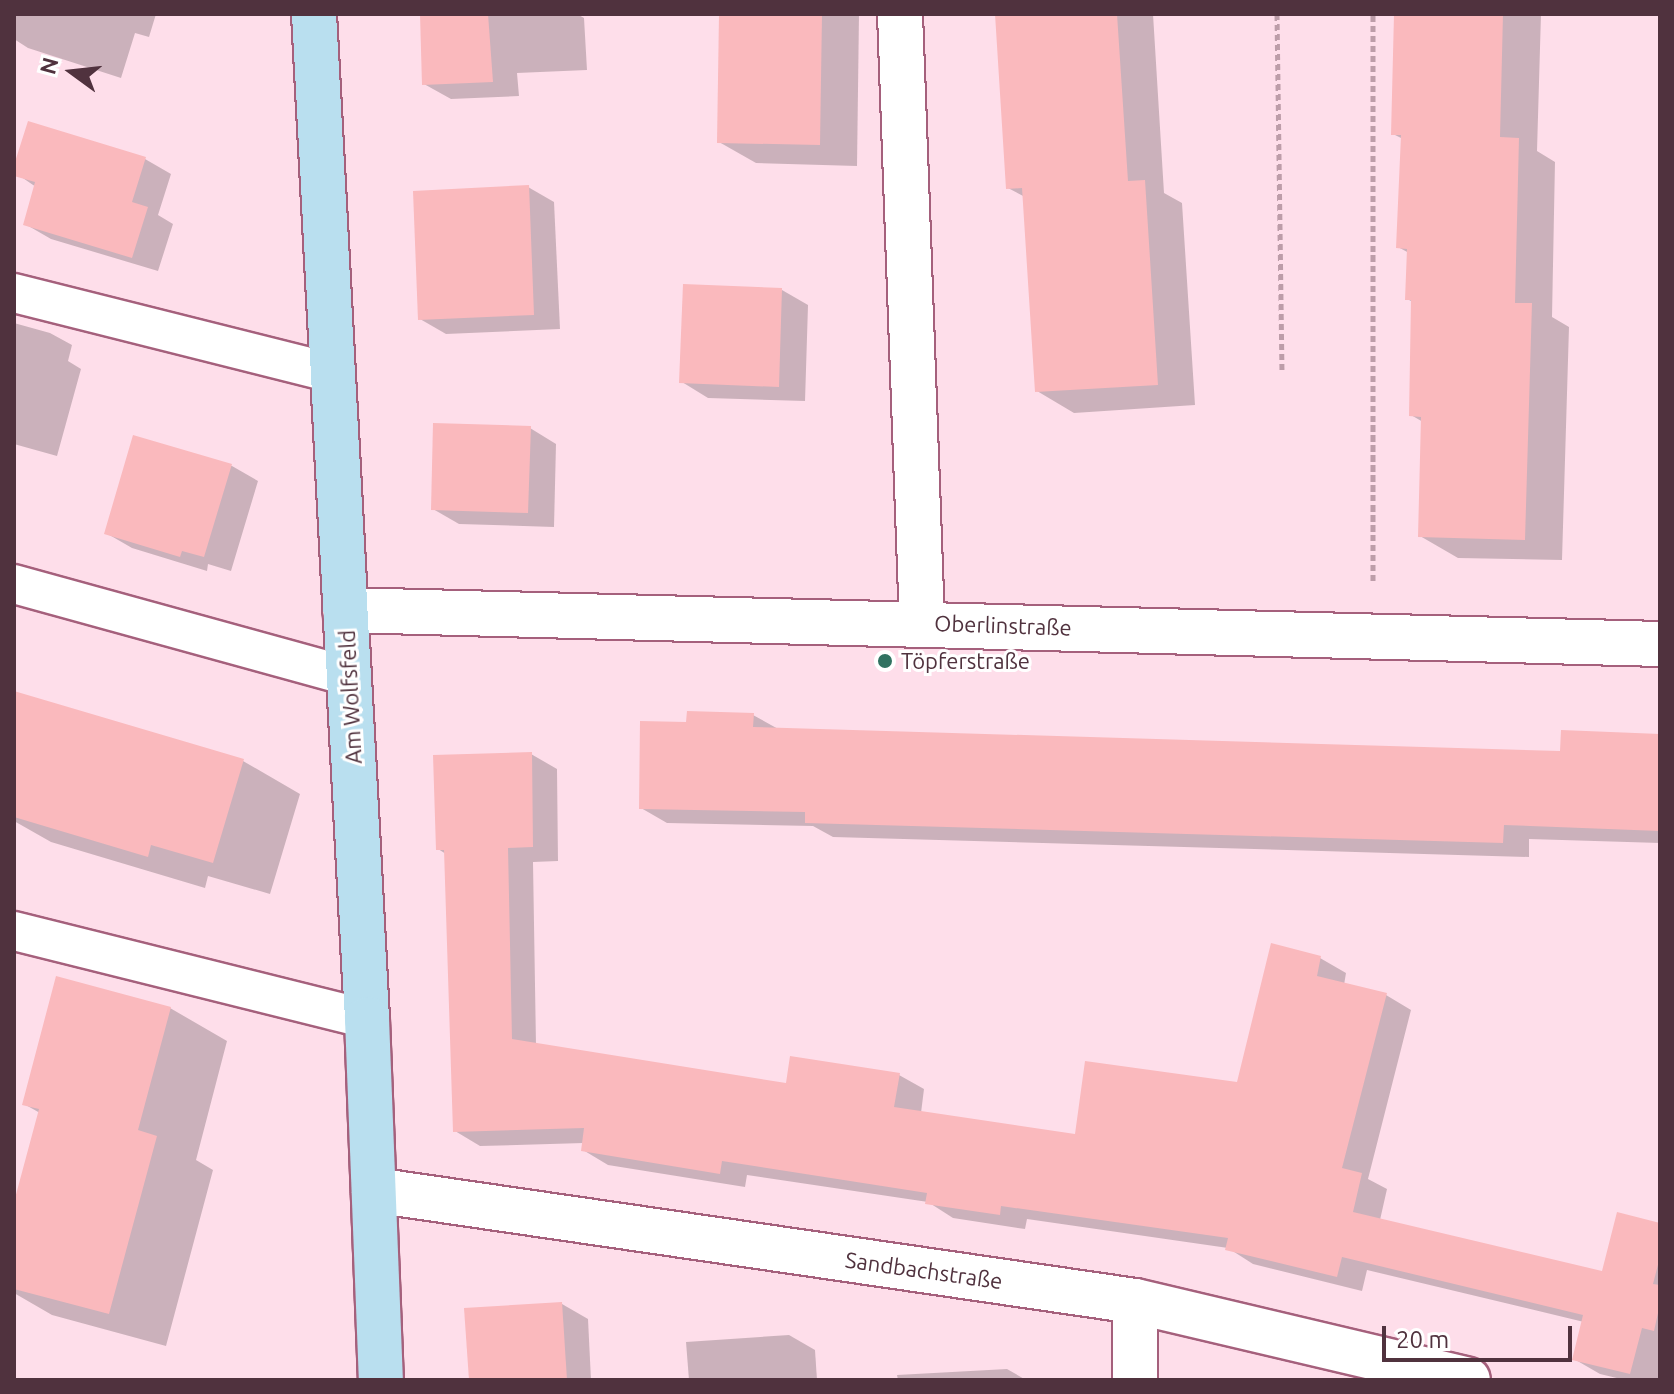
<!DOCTYPE html>
<meta charset="utf-8">
<style>
body{margin:0}
#map{position:relative;width:1674px;height:1394px;overflow:hidden;background:#fedeea;font-family:Ubuntu,sans-serif}
div>[style]{position:absolute}
.shadow>*{inset:0;background:#0003}
.building>*{inset:0;background:#fab9bd}
.path>*{height:5px;margin-top:-2.5px;transform-origin:0;background:repeating-linear-gradient(90deg,#bd9da9 0 6px,transparent 0 10px)}
.roads{filter:drop-shadow(2px 0 #a5607c) drop-shadow(-2px 0 #a5607c) drop-shadow(0 2px #a5607c) drop-shadow(0 -2px #a5607c)}
.lane>*{height:38px;margin:-19px;padding:0 19px;transform-origin:19px;border-radius:19px;background:#fff}
.street>*{height:44px;margin:-22px;padding:0 22px;transform-origin:22px;border-radius:22px;background:#fff}
.secondary>*{height:44px;margin:-22px;padding:0 22px;transform-origin:22px;border-radius:22px;background:#b9dfef}
.dots>*{width:22px;height:22px;translate:-50% -50%;box-sizing:border-box;border:4px solid #fff;border-radius:50%}
span{translate:-50% -50%;white-space:nowrap;text-align:center;line-height:1.15;-webkit-text-stroke:6px #fff;paint-order:stroke}
.street-label{font-size:22px;color:#50323e}
.poi-label{font-size:22px;color:#50323e}
.left{translate:0 -50%;text-align:left}
.frame{position:absolute;inset:0;border:16px solid #50323e;pointer-events:none}
.north{position:absolute;left:32px;top:32px;width:80px;height:80px;-webkit-text-stroke:6px #fff;paint-order:stroke;rotate:285deg;font-size:22px;font-weight:700;line-height:32px;text-align:center;color:#50323e}
.north::after{content:'';display:block;margin:auto;width:28px;height:36px;background:#50323e;clip-path:polygon(50% 0,100% 100%,50% 72%,0 100%)}
.scale{position:absolute;left:1382px;top:1326px;width:190px;height:36px;box-sizing:border-box;border:4px solid #50323e;border-top:0;padding-left:10px;font-size:24px;line-height:28px;white-space:nowrap;color:#50323e;-webkit-text-stroke:6px #fff;paint-order:stroke}
</style>
<div id="map">
<div class="shadow">
<div style="clip-path:polygon(14px 14px,156px 14px,149px 37px,135px 33px,121px 78px,28px 48px,14px 39px)"></div>
<div style="clip-path:polygon(422px 14px,577px 14px,584px 18px,587px 70px,517px 73px,519px 96px,451px 99px,424px 84px)"></div>
<div style="clip-path:polygon(721px 14px,859px 14px,857px 166px,756px 163px,719px 142px)"></div>
<div style="clip-path:polygon(997px 14px,1153px 14px,1164px 193px,1182px 203px,1195px 405px,1074px 413px,1037px 391px,1025px 197px,1008px 188px)"></div>
<div style="clip-path:polygon(1396px 14px,1541px 14px,1537px 151px,1555px 162px,1552px 317px,1569px 327px,1562px 560px,1458px 558px,1420px 536px,1423px 422px,1411px 415px,1413px 302px,1407px 299px,1409px 253px,1398px 247px,1403px 139px,1393px 134px)"></div>
<div style="clip-path:polygon(145px 159px,171px 174px,158px 215px,173px 224px,158px 271px,51px 239px,25px 224px,36px 187px,14px 172px)"></div>
<div style="clip-path:polygon(528px 187px,554px 202px,560px 329px,446px 334px,420px 319px)"></div>
<div style="clip-path:polygon(782px 290px,808px 305px,805px 401px,708px 398px,682px 382px)"></div>
<div style="clip-path:polygon(14px 323px,50px 333px,72px 345px,68px 361px,81px 369px,57px 456px,14px 444px)"></div>
<div style="clip-path:polygon(530px 428px,556px 444px,554px 527px,459px 524px,433px 509px)"></div>
<div style="clip-path:polygon(135px 438px,232px 466px,258px 481px,231px 571px,208px 564px,207px 571px,132px 548px,106px 533px)"></div>
<div style="clip-path:polygon(14px 693px,243px 761px,300px 794px,270px 894px,208px 876px,205px 888px,51px 842px,14px 821px)"></div>
<div style="clip-path:polygon(753px 715px,780px 730px,1562px 753px,1660px 736px,1660px 843px,1529px 839px,1529px 857px,833px 837px,813px 826px,667px 823px,641px 808px,688px 724px)"></div>
<div style="clip-path:polygon(531px 754px,557px 769px,558px 861px,533px 862px,536px 1045px,788px 1085px,899px 1075px,924px 1089px,921px 1113px,1076px 1136px,1238px 1084px,1320px 958px,1346px 973px,1344px 985px,1386px 995px,1411px 1010px,1368px 1179px,1387px 1189px,1380px 1220px,1604px 1274px,1660px 1225px,1658px 1380px,1625px 1380px,1600px 1374px,1574px 1359px,1584px 1322px,1367px 1270px,1362px 1291px,1253px 1264px,1228px 1248px,1027px 1219px,1025px 1229px,953px 1218px,928px 1202px,747px 1175px,745px 1187px,608px 1165px,583px 1150px,584px 1143px,480px 1146px,455px 1131px,446px 854px,438px 849px)"></div>
<div style="clip-path:polygon(170px 1008px,227px 1041px,196px 1160px,213px 1170px,166px 1346px,52px 1315px,14px 1293px,14px 1210px,40px 1113px,24px 1104px)"></div>
<div style="clip-path:polygon(562px 1304px,588px 1319px,591px 1380px,470px 1380px)"></div>
<div style="clip-path:polygon(789px 1335px,815px 1350px,817px 1380px,689px 1380px,686px 1342px)"></div>
<div style="clip-path:polygon(1007px 1369px,1026px 1380px,898px 1380px,897px 1375px)"></div>
</div>
<div class="building">
<div style="clip-path:polygon(420px 14px,488px 14px,493px 82px,422px 85px)"></div>
<div style="clip-path:polygon(719px 14px,822px 14px,820px 145px,717px 143px)"></div>
<div style="clip-path:polygon(995px 14px,1117px 14px,1128px 181px,1145px 180px,1158px 385px,1035px 392px,1022px 188px,1006px 189px)"></div>
<div style="clip-path:polygon(1394px 14px,1503px 14px,1500px 137px,1519px 138px,1515px 303px,1532px 303px,1525px 540px,1418px 537px,1421px 417px,1409px 416px,1411px 300px,1405px 300px,1407px 249px,1396px 248px,1401px 135px,1391px 135px)"></div>
<div style="clip-path:polygon(28px 121px,146px 157px,132px 202px,148px 207px,132px 258px,23px 225px,35px 182px,14px 176px,14px 165px)"></div>
<div style="clip-path:polygon(529px 185px,534px 315px,418px 320px,413px 191px)"></div>
<div style="clip-path:polygon(683px 284px,782px 288px,779px 387px,679px 383px)"></div>
<div style="clip-path:polygon(433px 423px,531px 426px,528px 513px,431px 510px)"></div>
<div style="clip-path:polygon(133px 435px,232px 464px,204px 557px,182px 551px,180px 557px,104px 534px)"></div>
<div style="clip-path:polygon(14px 691px,244px 759px,213px 863px,151px 845px,148px 857px,14px 817px)"></div>
<div style="clip-path:polygon(687px 711px,754px 713px,753px 727px,1560px 751px,1561px 730px,1660px 734px,1660px 831px,1504px 825px,1503px 843px,805px 823px,805px 812px,639px 809px,640px 721px,686px 722px)"></div>
<div style="clip-path:polygon(532px 752px,533px 847px,508px 848px,512px 1039px,786px 1083px,790px 1056px,900px 1073px,894px 1107px,1075px 1134px,1085px 1061px,1237px 1082px,1271px 943px,1321px 956px,1317px 976px,1387px 993px,1342px 1168px,1362px 1173px,1353px 1212px,1602px 1271px,1617px 1212px,1660px 1223px,1660px 1257px,1653px 1284px,1660px 1285px,1660px 1304px,1654px 1331px,1642px 1328px,1630px 1374px,1572px 1360px,1583px 1315px,1342px 1257px,1337px 1277px,1225px 1250px,1228px 1238px,1001px 1206px,1000px 1215px,925px 1204px,927px 1193px,722px 1161px,720px 1174px,581px 1151px,584px 1128px,453px 1132px,444px 850px,436px 850px,433px 755px)"></div>
<div style="clip-path:polygon(56px 976px,171px 1007px,138px 1130px,157px 1136px,109px 1314px,14px 1289px,14px 1202px,39px 1109px,22px 1105px)"></div>
<div style="clip-path:polygon(562px 1302px,567px 1380px,469px 1380px,464px 1308px)"></div>
</div>
<div class="path">
<div style="left:1277px;top:14px;width:357px;rotate:89.2deg"></div>
<div style="left:1373px;top:581px;width:567px;rotate:-90deg"></div>
</div>
<div class="roads">
<div class="lane">
<div style="left:14px;top:293px;width:329px;rotate:14.1deg"></div>
<div style="left:14px;top:584px;width:347px;rotate:15.4deg"></div>
<div style="left:14px;top:931px;width:364px;rotate:14deg"></div>
</div>
<div class="street">
<div style="left:900px;top:14px;width:608px;rotate:87.93deg"></div>
<div style="left:345px;top:610px;width:1315px;rotate:1.48deg"></div>
<div style="left:374px;top:1190px;width:769px;rotate:8.3deg"></div>
<div style="left:1135px;top:1301px;width:342px;rotate:13.3deg"></div>
<div style="left:1135px;top:1380px;width:79px;rotate:-90deg"></div>
</div>
<div class="secondary">
<div style="left:314px;top:14px;width:1006px;rotate:86.98deg"></div>
<div style="left:367px;top:1019px;width:361px;rotate:87.8deg"></div>
</div>
</div>
<div class="dots">
<div style="left:885px;top:661px;background:#317261"></div>
</div>
<div class="street-label">
<span style="left:1003px;top:625px;rotate:2deg">Oberlinstraße</span>
<span style="left:350px;top:697px;rotate:-93deg">Am Wolfsfeld</span>
<span style="left:924px;top:1270px;rotate:8deg">Sandbachstraße</span>
</div>
<div class="poi-label">
<span class="left" style="left:901px;top:661px">Töpferstraße</span>
</div>
<div class="frame"></div>
<div class="north">N</div>
<div class="scale">20 m</div>
</div>
